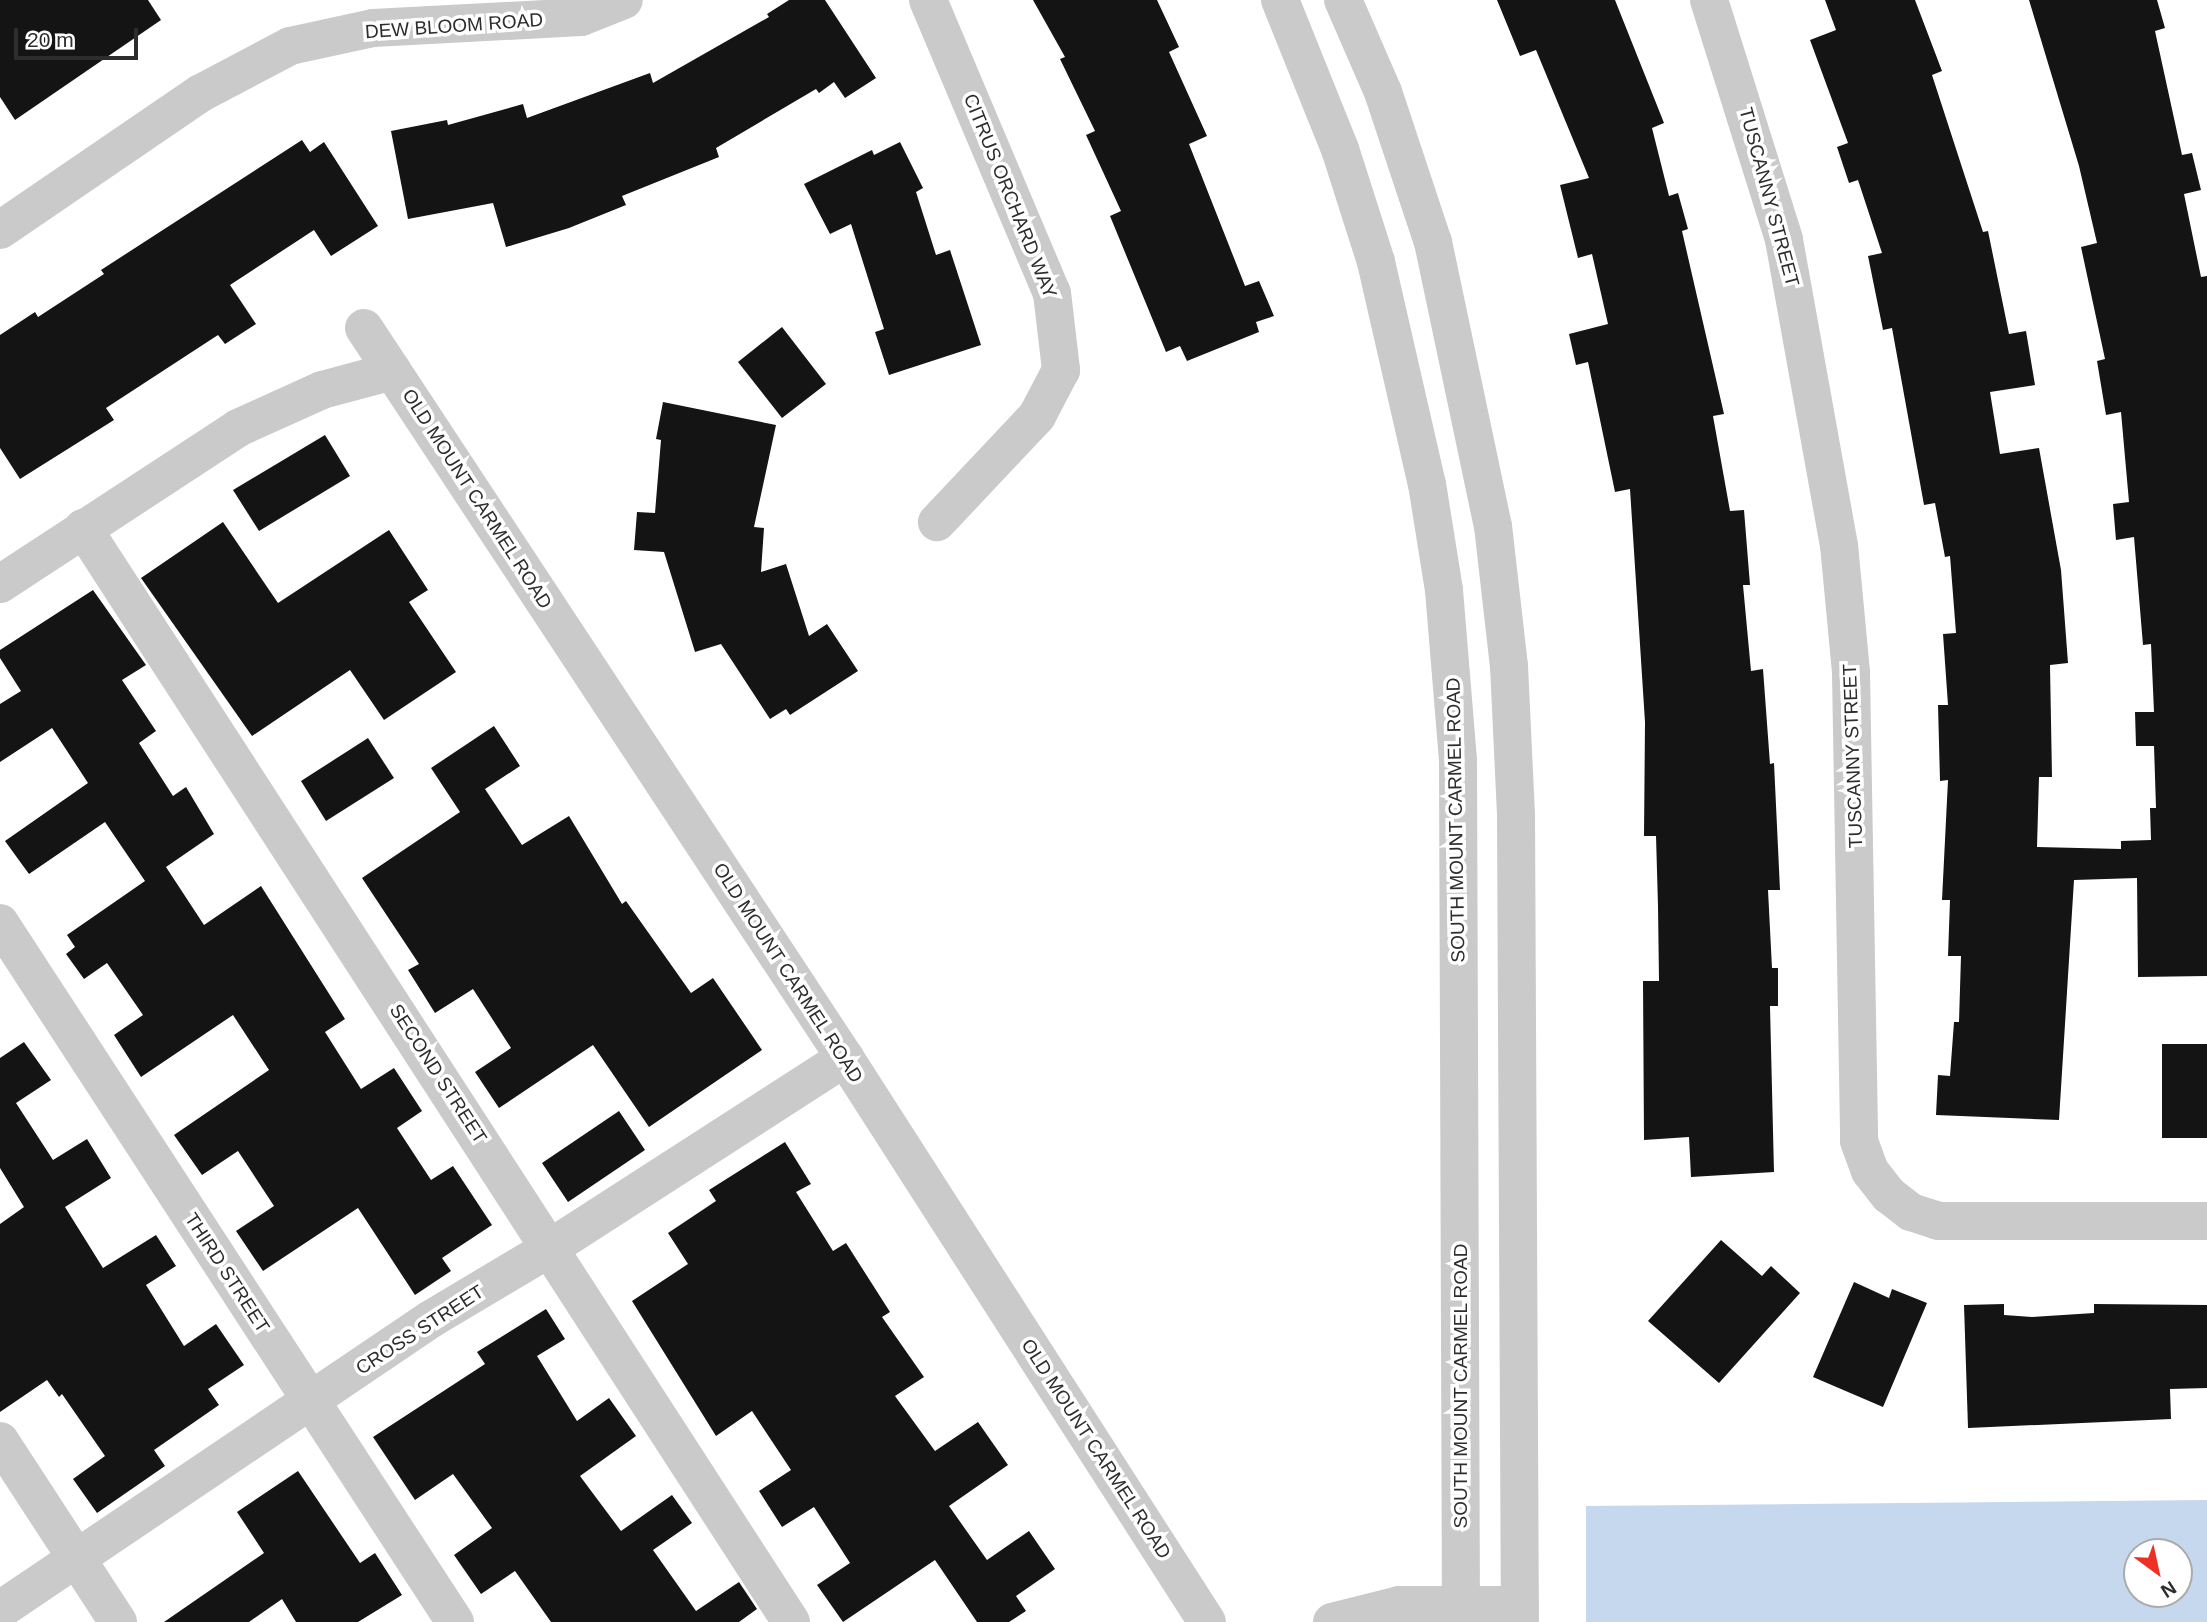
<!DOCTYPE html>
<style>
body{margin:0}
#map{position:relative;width:2207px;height:1622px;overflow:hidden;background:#fff;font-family:Arial,sans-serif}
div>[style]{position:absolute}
.water>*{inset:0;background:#c5d8ed}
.building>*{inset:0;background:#141414}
.minor>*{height:38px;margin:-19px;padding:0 19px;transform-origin:19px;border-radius:19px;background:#cacaca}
.tertiary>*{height:38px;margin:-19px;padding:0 19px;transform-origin:19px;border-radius:19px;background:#cacaca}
span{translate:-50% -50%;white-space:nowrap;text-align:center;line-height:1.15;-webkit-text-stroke:7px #fff;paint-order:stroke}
.street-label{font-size:19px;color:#2d2d2d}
.north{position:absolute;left:2123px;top:1538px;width:70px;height:70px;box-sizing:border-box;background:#fff;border:2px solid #ababab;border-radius:50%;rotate:147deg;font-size:19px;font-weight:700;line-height:28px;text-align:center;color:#2d2d2d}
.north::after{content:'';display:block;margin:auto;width:24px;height:32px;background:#ed2f26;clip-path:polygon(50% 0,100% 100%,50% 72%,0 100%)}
.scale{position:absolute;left:14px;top:28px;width:124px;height:32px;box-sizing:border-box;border:4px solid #2d2d2d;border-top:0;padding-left:9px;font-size:21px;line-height:24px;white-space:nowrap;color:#2d2d2d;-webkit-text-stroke:5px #fff;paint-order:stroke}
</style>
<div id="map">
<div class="water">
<div style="clip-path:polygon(evenodd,2207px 1500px,2207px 1622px,1586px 1622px,1586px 1506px,2207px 1500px,2137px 1552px,2179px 1552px,2179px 1594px,2137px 1594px,2137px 1552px)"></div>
</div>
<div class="building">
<div style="clip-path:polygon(0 0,148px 0,161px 20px,15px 120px,0 97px)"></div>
<div style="clip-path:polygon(789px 0,825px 0,876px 78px,845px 98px,834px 82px,819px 93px,816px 89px,716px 148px,719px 157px,622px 196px,626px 205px,569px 228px,506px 247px,493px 203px,408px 219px,391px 131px,447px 120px,448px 125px,523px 104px,527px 118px,650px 73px,653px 83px,769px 17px,767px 14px)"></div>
<div style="clip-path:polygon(1033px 0,1157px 0,1179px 47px,1169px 52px,1207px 136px,1189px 144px,1245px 286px,1259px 281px,1274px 316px,1256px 322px,1259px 332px,1187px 361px,1180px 346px,1166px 352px,1110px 216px,1121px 211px,1086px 135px,1095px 131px,1060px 59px,1065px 57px)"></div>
<div style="clip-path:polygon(1497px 0,1615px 0,1664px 123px,1652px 128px,1669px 196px,1678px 193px,1688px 229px,1682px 231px,1724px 414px,1713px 416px,1730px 511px,1744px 510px,1750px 585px,1743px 585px,1751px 671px,1763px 669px,1770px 764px,1774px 763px,1780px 890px,1768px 890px,1772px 968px,1778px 968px,1778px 1006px,1770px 1006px,1774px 1172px,1691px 1177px,1689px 1137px,1644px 1140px,1643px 981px,1659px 981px,1658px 906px,1656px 836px,1644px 836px,1645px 722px,1630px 489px,1615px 492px,1588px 362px,1576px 365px,1569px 334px,1608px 324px,1592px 254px,1578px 258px,1560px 185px,1589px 178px,1536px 50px,1520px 56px)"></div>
<div style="clip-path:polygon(1825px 0,1915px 0,1942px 71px,1932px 75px,1983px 232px,1988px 231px,2009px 334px,2026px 331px,2035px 385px,1990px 392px,2000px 454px,2039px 448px,2061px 570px,2068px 663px,2050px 665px,2052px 777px,2039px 777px,2037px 847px,2121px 849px,2121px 841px,2151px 840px,2150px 808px,2156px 808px,2154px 746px,2136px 746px,2135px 712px,2154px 712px,2151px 644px,2143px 645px,2134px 537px,2116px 540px,2113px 504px,2129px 502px,2121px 412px,2106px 415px,2097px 361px,2105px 359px,2081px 247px,2097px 243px,2079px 166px,2029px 0,2157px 0,2165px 28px,2155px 31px,2182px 155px,2192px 153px,2201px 190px,2184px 194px,2201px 277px,2207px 276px,2207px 976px,2138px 977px,2137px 878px,2074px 880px,2059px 1120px,1936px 1115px,1938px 1075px,1950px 1076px,1954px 1022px,1959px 1022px,1961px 956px,1948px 956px,1950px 900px,1942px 900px,1948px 780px,1940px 781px,1938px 705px,1948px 705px,1943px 634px,1956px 633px,1950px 556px,1945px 557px,1935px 503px,1924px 505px,1892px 328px,1883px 330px,1868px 256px,1882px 253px,1858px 180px,1849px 183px,1837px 147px,1848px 143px,1810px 40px,1836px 30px)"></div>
<div style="clip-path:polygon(302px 140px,310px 152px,324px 142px,378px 226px,331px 256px,314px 230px,230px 285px,256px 324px,225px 344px,218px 335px,106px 408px,114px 420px,20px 479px,0 448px,0 335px,35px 312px,38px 317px,104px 274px,101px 270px)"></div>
<div style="clip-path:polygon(900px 142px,923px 188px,916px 192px,936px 255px,950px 250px,981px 345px,889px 375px,875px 332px,884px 329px,851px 224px,830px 234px,804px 184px,872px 150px,874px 155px)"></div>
<div style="clip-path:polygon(782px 327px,826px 384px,782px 418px,738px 362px)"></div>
<div style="clip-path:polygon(663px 402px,776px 425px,754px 527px,764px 528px,761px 572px,786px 564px,809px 636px,827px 624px,858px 671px,790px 715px,786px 709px,770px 719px,721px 644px,695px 652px,664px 552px,634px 550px,637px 512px,655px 513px,661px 440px,656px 439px)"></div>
<div style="clip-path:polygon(325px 435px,350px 476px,259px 531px,233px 490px)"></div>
<div style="clip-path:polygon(223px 522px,278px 603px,389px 530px,428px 590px,409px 602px,456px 672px,384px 720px,350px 670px,252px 736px,141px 578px)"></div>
<div style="clip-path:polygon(93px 590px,146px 665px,122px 680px,156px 731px,139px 743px,173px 796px,186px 787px,214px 834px,166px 867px,204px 925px,261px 886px,345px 1019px,325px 1032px,361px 1089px,394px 1068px,422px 1111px,397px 1128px,431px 1180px,453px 1166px,492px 1225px,442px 1258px,451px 1271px,415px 1295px,358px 1208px,263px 1271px,236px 1231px,274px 1206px,238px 1151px,202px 1175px,174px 1135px,269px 1070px,233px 1015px,141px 1077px,114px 1035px,143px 1015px,107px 963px,84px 979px,66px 954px,75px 947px,67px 935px,145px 881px,105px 822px,29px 874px,5px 841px,88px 783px,52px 728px,0 762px,0 704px,21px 691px,0 658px,0 650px)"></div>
<div style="clip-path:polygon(494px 726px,520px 766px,485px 789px,522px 845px,569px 816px,622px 904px,626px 901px,691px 993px,713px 978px,762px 1050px,649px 1127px,593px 1045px,499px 1108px,475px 1072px,511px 1048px,473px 989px,435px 1013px,408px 970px,419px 964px,362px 878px,460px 812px,431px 768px)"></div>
<div style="clip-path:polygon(368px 738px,394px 778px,326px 821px,301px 781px)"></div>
<div style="clip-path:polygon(24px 1042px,51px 1080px,16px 1103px,53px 1160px,87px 1139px,111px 1178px,65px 1207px,103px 1268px,156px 1235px,176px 1266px,146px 1285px,184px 1346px,216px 1324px,244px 1365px,208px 1389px,219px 1405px,154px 1450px,165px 1466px,97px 1513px,73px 1479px,105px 1456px,62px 1394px,59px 1397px,47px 1380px,0 1412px,0 1224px,24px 1207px,0 1168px,0 1058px)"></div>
<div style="clip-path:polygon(2162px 1044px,2207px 1044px,2207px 1138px,2162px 1138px)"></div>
<div style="clip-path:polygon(619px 1111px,645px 1150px,568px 1202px,542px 1163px)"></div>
<div style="clip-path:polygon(785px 1142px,811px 1184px,796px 1192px,833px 1251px,846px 1243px,890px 1312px,882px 1317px,924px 1377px,895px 1396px,935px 1451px,978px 1422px,1008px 1465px,949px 1506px,987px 1560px,1029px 1531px,1055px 1569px,1016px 1596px,1026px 1611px,1009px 1622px,977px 1622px,935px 1560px,843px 1622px,817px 1585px,850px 1563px,814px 1507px,782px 1527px,759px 1491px,791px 1470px,752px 1411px,716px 1436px,632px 1301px,688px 1264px,668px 1233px,716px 1201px,709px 1190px)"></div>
<div style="clip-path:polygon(1721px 1240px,1762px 1276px,1771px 1266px,1800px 1293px,1719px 1383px,1648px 1321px)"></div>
<div style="clip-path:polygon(1854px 1282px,1889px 1298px,1892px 1289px,1927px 1303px,1883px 1407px,1813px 1377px)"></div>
<div style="clip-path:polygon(2004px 1304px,2004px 1315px,2032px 1317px,2094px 1313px,2094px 1304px,2207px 1305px,2207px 1388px,2170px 1389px,2171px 1419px,1968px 1428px,1964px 1305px)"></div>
<div style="clip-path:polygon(546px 1309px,565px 1339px,537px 1356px,577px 1421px,609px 1398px,636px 1436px,580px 1476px,621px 1531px,672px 1495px,692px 1523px,653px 1550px,696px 1611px,739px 1582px,757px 1609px,739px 1622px,551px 1622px,515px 1571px,481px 1594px,454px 1555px,492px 1528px,453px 1474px,415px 1500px,373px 1437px,485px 1364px,477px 1352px)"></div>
<div style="clip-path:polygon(298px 1471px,360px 1563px,375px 1553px,402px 1595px,358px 1622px,296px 1622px,282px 1599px,249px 1622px,164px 1622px,264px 1553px,237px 1512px)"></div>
</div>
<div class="minor">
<div style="left:928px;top:0;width:318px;rotate:67.1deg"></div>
<div style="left:1052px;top:293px;width:78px;rotate:83.3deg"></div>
<div style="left:1061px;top:370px;width:52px;rotate:117.6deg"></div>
<div style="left:1037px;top:416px;width:146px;rotate:133.3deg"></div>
<div style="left:1709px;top:0;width:251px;rotate:72.6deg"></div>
<div style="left:1784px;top:240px;width:310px;rotate:79.8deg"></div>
<div style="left:1839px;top:545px;width:129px;rotate:84.6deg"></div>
<div style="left:1851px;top:673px;width:468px;rotate:89deg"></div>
<div style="left:1859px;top:1141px;width:32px;rotate:70deg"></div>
<div style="left:1870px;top:1171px;width:31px;rotate:52deg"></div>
<div style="left:1889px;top:1195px;width:28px;rotate:38deg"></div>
<div style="left:1911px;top:1212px;width:28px;rotate:18deg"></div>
<div style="left:1938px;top:1221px;width:269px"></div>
<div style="left:0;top:230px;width:243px;rotate:-34.3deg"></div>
<div style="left:201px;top:93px;width:101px;rotate:-27.8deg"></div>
<div style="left:290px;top:46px;width:85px;rotate:-12.2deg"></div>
<div style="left:373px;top:28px;width:208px;rotate:-3deg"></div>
<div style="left:581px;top:17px;width:46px;rotate:-21.6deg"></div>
<div style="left:364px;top:328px;width:874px;rotate:56.62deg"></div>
<div style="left:845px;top:1058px;width:670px;rotate:57.31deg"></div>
<div style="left:83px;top:528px;width:1303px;rotate:57.09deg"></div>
<div style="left:0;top:584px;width:285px;rotate:-33.2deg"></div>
<div style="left:238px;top:428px;width:92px;rotate:-24.3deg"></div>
<div style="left:322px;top:390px;width:73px;rotate:-15deg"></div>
<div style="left:0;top:923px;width:834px;rotate:56.94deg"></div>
<div style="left:0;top:1441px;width:216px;rotate:56.9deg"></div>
<div style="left:0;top:1610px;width:520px;rotate:-34.03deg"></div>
<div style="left:431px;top:1319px;width:139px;rotate:-30.8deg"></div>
<div style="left:550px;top:1248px;width:351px;rotate:-32.8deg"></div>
<div style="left:1332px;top:1622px;width:69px;rotate:-14.2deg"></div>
<div style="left:1399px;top:1605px;width:121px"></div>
</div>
<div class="tertiary">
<div style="left:1280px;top:0;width:161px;rotate:68.1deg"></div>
<div style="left:1340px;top:149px;width:119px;rotate:72.3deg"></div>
<div style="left:1376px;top:262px;width:228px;rotate:77.1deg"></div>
<div style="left:1427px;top:484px;width:107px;rotate:80.9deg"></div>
<div style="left:1444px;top:590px;width:171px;rotate:85.3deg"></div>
<div style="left:1458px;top:760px;width:862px;rotate:89.8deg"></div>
<div style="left:1343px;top:0;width:100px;rotate:66.5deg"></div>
<div style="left:1383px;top:92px;width:158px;rotate:71.6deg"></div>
<div style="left:1433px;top:242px;width:290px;rotate:78.1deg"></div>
<div style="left:1493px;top:526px;width:141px;rotate:83.5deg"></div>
<div style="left:1509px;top:666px;width:151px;rotate:87.3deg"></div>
<div style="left:1516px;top:817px;width:805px;rotate:89.72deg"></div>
</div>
<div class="street-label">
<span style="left:454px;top:26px;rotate:-4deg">DEW BLOOM ROAD</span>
<span style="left:1010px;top:196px;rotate:68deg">CITRUS ORCHARD WAY</span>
<span style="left:1769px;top:197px;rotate:75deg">TUSCANNY STREET</span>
<span style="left:477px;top:499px;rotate:57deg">OLD MOUNT CARMEL ROAD</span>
<span style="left:1853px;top:756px;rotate:-92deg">TUSCANNY STREET</span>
<span style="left:1456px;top:820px;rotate:-91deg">SOUTH MOUNT CARMEL ROAD</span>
<span style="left:788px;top:973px;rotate:57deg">OLD MOUNT CARMEL ROAD</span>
<span style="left:438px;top:1074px;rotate:57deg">SECOND STREET</span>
<span style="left:227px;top:1273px;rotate:57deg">THIRD STREET</span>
<span style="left:420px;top:1330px;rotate:-33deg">CROSS STREET</span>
<span style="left:1461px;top:1386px;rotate:-90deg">SOUTH MOUNT CARMEL ROAD</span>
<span style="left:1096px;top:1449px;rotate:57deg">OLD MOUNT CARMEL ROAD</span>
</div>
<div class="north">N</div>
<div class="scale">20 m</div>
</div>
